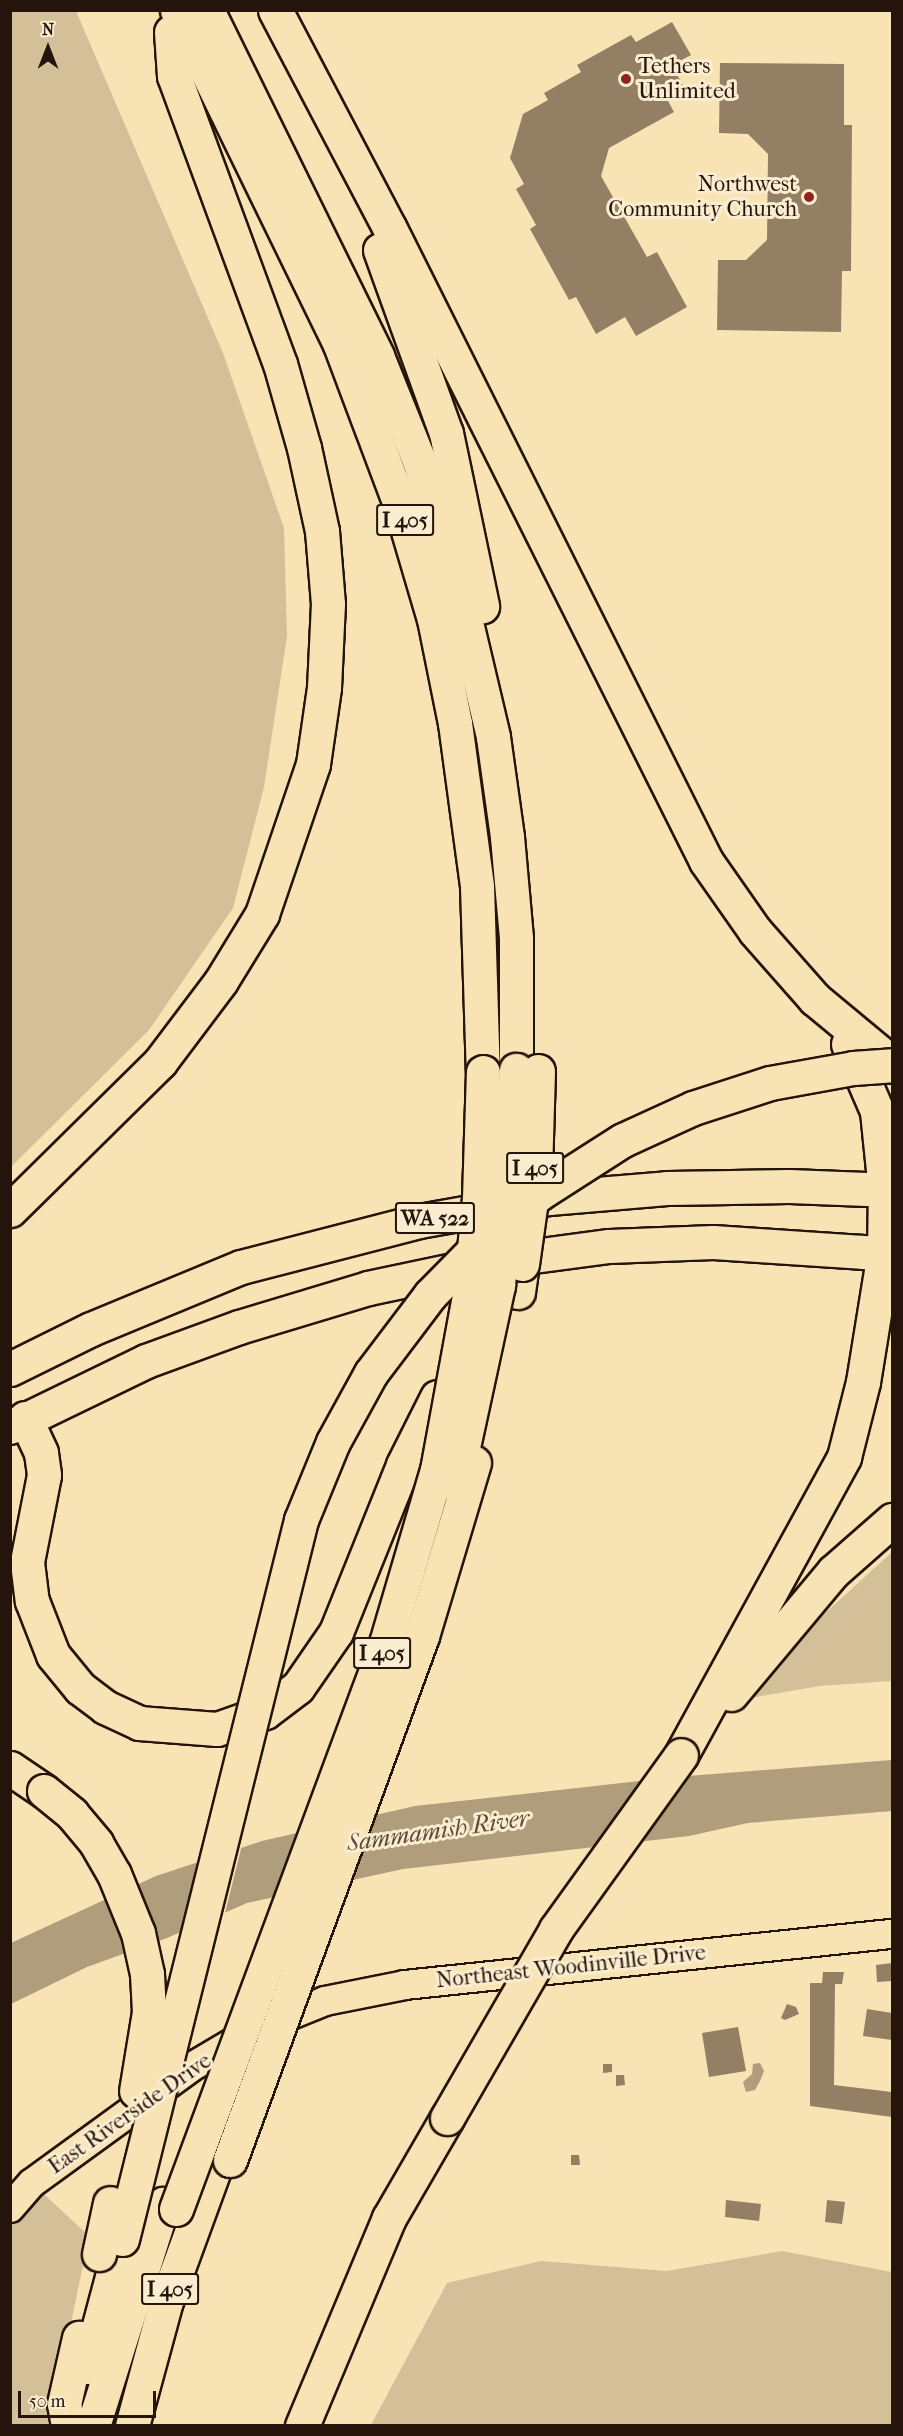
<!DOCTYPE html>
<style>
body{margin:0}
#map{position:relative;width:903px;height:2436px;overflow:hidden;background:#f8e3b5;font-family:"IM FELL French Canon",serif}
div>[style]{position:absolute}
.green>*{inset:0;background:#d4c098}
.water>*{inset:0;background:#b09d7c}
.pier>*{inset:0;background:#f8e3b5}
.building>*{inset:0;background:#938064}
.roads{filter:drop-shadow(2px 0 #25140c) drop-shadow(-2px 0 #25140c) drop-shadow(0 2px #25140c) drop-shadow(0 -2px #25140c)}
.major>*{height:28px;margin:-14px;padding:0 14px;transform-origin:14px;border-radius:14px;background:#f8e3b5}
.highway>*{height:33px;margin:-16.5px;padding:0 16.5px;transform-origin:16.5px;border-radius:16.5px;background:#f8e3b5}
.bridges{filter:drop-shadow(2px 0 #25140c) drop-shadow(-2px 0 #25140c) drop-shadow(0 2px #25140c) drop-shadow(0 -2px #25140c)}
.highway-bridge>*{height:33px;margin:-16.5px;padding:0 16.5px;transform-origin:16.5px;border-radius:16.5px;background:#f8e3b5}
.dots>*{width:16px;height:16px;translate:-50% -50%;box-sizing:border-box;border:3px solid #faedcf;border-radius:50%}
span{translate:-50% -50%;white-space:nowrap;text-align:center;line-height:1.15;-webkit-text-stroke:6px #faedcf;paint-order:stroke}
.shield-label span{padding:2px 4px;background:#faedcf;border:2px solid;border-radius:4px;-webkit-text-stroke-width:0}
.shield-label{font-size:21px;color:#25140c;font-weight:700}
.poi-label{font-size:22px;color:#25140c}
.left{translate:0 -50%;text-align:left}
.right{translate:-100% -50%;text-align:right}
.street-label{font-size:22px;color:#25140c}
.water-label{font-size:24px;color:#5d4b39;font-style:italic}
.frame{position:absolute;inset:0;border:12px solid #25140c;pointer-events:none}
.north{position:absolute;left:18px;top:18px;width:60px;height:60px;-webkit-text-stroke:4px #faedcf;paint-order:stroke;rotate:0deg;font-size:16px;font-weight:700;line-height:24px;text-align:center;color:#25140c}
.north::after{content:'';display:block;margin:auto;width:21px;height:27px;background:#25140c;clip-path:polygon(50% 0,100% 100%,50% 72%,0 100%)}
.scale{position:absolute;left:18px;top:2391px;width:138px;height:27px;box-sizing:border-box;border:3px solid #25140c;border-top:0;padding-left:8px;font-size:18px;line-height:21px;white-space:nowrap;color:#25140c;-webkit-text-stroke:4px #faedcf;paint-order:stroke}
</style>
<div id="map">
<div class="green">
<div style="clip-path:polygon(11px 10px,76px 11px,223px 353px,284px 528px,287px 636px,264px 787px,233px 908px,149px 1030px,11px 1167px)"></div>
<div style="clip-path:polygon(892px 1552px,892px 1681px,820px 1686px,728px 1702px)"></div>
<div style="clip-path:polygon(32px 2183px,89px 2236px,50px 2425px,11px 2426px,11px 2208px)"></div>
<div style="clip-path:polygon(782px 2251px,892px 2272px,892px 2425px,371px 2425px,447px 2283px,541px 2261px,667px 2271px)"></div>
</div>
<div class="water">
<div style="clip-path:polygon(892px 1760px,892px 1811px,748px 1823px,689px 1836px,403px 1869px,247px 1903px,167px 1938px,87px 1967px,11px 2004px,11px 1943px,156px 1876px,262px 1841px,415px 1806px,675px 1777px)"></div>
<div style="clip-path:polygon(760px 2063px,764px 2071px,760px 2081px,755px 2090px,746px 2092px,743px 2082px,752px 2074px,753px 2064px)"></div>
</div>
<div class="pier">
<div style="clip-path:polygon(242px 1845px,224px 1917px,188px 1932px,209px 1856px)"></div>
</div>
<div class="building">
<div style="clip-path:polygon(672px 22px,691px 55px,672px 65px,686px 91px,668px 101px,674px 112px,609px 148px,601px 176px,647px 257px,657px 252px,687px 307px,636px 336px,625px 317px,596px 334px,576px 297px,569px 300px,530px 229px,536px 225px,516px 189px,524px 184px,510px 158px,523px 114px,548px 100px,544px 93px,581px 72px,577px 65px,631px 35px,636px 42px)"></div>
<div style="clip-path:polygon(720px 63px,844px 64px,844px 125px,852px 125px,851px 271px,842px 271px,841px 332px,717px 330px,718px 260px,746px 260px,767px 240px,768px 154px,748px 134px,719px 133px)"></div>
<div style="clip-path:polygon(892px 1963px,892px 1981px,877px 1982px,876px 1965px)"></div>
<div style="clip-path:polygon(823px 1972px,844px 1972px,842px 1984px,835px 1984px,834px 2085px,892px 2092px,892px 2117px,810px 2106px,810px 1983px,822px 1983px)"></div>
<div style="clip-path:polygon(787px 2004px,796px 2007px,799px 2014px,785px 2020px,781px 2018px)"></div>
<div style="clip-path:polygon(867px 2009px,892px 2013px,892px 2040px,863px 2036px)"></div>
<div style="clip-path:polygon(738px 2027px,746px 2071px,709px 2077px,702px 2033px)"></div>
<div style="clip-path:polygon(603px 2064px,612px 2064px,612px 2072px,603px 2073px)"></div>
<div style="clip-path:polygon(616px 2075px,624px 2075px,625px 2085px,616px 2086px)"></div>
<div style="clip-path:polygon(571px 2155px,579px 2155px,580px 2165px,571px 2165px)"></div>
<div style="clip-path:polygon(726px 2200px,761px 2204px,759px 2221px,725px 2217px)"></div>
<div style="clip-path:polygon(827px 2200px,845px 2202px,842px 2224px,825px 2222px)"></div>
</div>
<div class="roads">
<div class="major">
<div style="left:10px;top:2208px;width:33px;rotate:-49deg"></div>
<div style="left:32px;top:2183px;width:195px;rotate:-36deg"></div>
<div style="left:190px;top:2068px;width:77px;rotate:-30.6deg"></div>
<div style="left:256px;top:2029px;width:74px;rotate:-22.1deg"></div>
<div style="left:325px;top:2001px;width:82px;rotate:-11.3deg"></div>
<div style="left:405px;top:1985px;width:490px;rotate:-6deg"></div>
</div>
<div class="highway">
<div style="left:177px;top:10px;width:369px;rotate:64deg"></div>
<div style="left:339px;top:342px;width:176px;rotate:69.4deg"></div>
<div style="left:401px;top:507px;width:117px;rotate:73.6deg"></div>
<div style="left:434px;top:619px;width:106px;rotate:78.6deg"></div>
<div style="left:455px;top:723px;width:164px;rotate:82.3deg"></div>
<div style="left:477px;top:886px;width:186px;rotate:88.2deg"></div>
<div style="left:207px;top:10px;width:386px;rotate:63.8deg"></div>
<div style="left:377px;top:356px;width:115px;rotate:68.1deg"></div>
<div style="left:420px;top:463px;width:140px;rotate:73.4deg"></div>
<div style="left:460px;top:597px;width:144px;rotate:76.7deg"></div>
<div style="left:493px;top:737px;width:101px;rotate:82deg"></div>
<div style="left:507px;top:837px;width:101px;rotate:84.9deg"></div>
<div style="left:516px;top:938px;width:132px;rotate:90deg"></div>
<div style="left:275px;top:10px;width:245px;rotate:62.3deg"></div>
<div style="left:389px;top:227px;width:709px;rotate:63.43deg"></div>
<div style="left:706px;top:861px;width:85px;rotate:55deg"></div>
<div style="left:755px;top:931px;width:91px;rotate:48.6deg"></div>
<div style="left:815px;top:999px;width:100px;rotate:39.7deg"></div>
<div style="left:380px;top:250px;width:195px;rotate:70.2deg"></div>
<div style="left:446px;top:433px;width:177px;rotate:78.2deg"></div>
<div style="left:10px;top:1210px;width:211px;rotate:-44.6deg"></div>
<div style="left:160px;top:1062px;width:101px;rotate:-53deg"></div>
<div style="left:221px;top:981px;width:79px;rotate:-58.5deg"></div>
<div style="left:262px;top:914px;width:158px;rotate:-71.2deg"></div>
<div style="left:313px;top:764px;width:77px;rotate:-81.8deg"></div>
<div style="left:324px;top:688px;width:84px;rotate:-87.3deg"></div>
<div style="left:328px;top:604px;width:73px;rotate:-94.7deg"></div>
<div style="left:322px;top:531px;width:85px;rotate:-102.2deg"></div>
<div style="left:304px;top:448px;width:87px;rotate:-105.9deg"></div>
<div style="left:280px;top:364px;width:307px;rotate:-110.2deg"></div>
<div style="left:174px;top:76px;width:44px;rotate:-93.9deg"></div>
<div style="left:518px;top:1292px;width:28px;rotate:-82deg"></div>
<div style="left:10px;top:1369px;width:90px;rotate:-26.3deg"></div>
<div style="left:91px;top:1329px;width:162px;rotate:-22.5deg"></div>
<div style="left:241px;top:1267px;width:184px;rotate:-14.5deg"></div>
<div style="left:419px;top:1221px;width:132px;rotate:-10deg"></div>
<div style="left:549px;top:1198px;width:118px;rotate:-4.8deg"></div>
<div style="left:667px;top:1188px;width:122px;rotate:-0.9deg"></div>
<div style="left:789px;top:1186px;width:103px;rotate:2.2deg"></div>
<div style="left:25px;top:1418px;width:38px;rotate:65deg"></div>
<div style="left:41px;top:1453px;width:22px;rotate:82deg"></div>
<div style="left:44px;top:1475px;width:89px;rotate:101.1deg"></div>
<div style="left:27px;top:1562px;width:39px;rotate:83deg"></div>
<div style="left:32px;top:1601px;width:58px;rotate:68.7deg"></div>
<div style="left:53px;top:1655px;width:43px;rotate:50.7deg"></div>
<div style="left:80px;top:1688px;width:31px;rotate:37deg"></div>
<div style="left:105px;top:1707px;width:38px;rotate:25deg"></div>
<div style="left:139px;top:1723px;width:78px;rotate:4.4deg"></div>
<div style="left:217px;top:1729px;width:51px;rotate:-19.5deg"></div>
<div style="left:265px;top:1712px;width:41px;rotate:-37.1deg"></div>
<div style="left:298px;top:1687px;width:67px;rotate:-55.4deg"></div>
<div style="left:336px;top:1632px;width:180px;rotate:-68.1deg"></div>
<div style="left:403px;top:1465px;width:76px;rotate:-63.4deg"></div>
<div style="left:10px;top:1427px;width:151px;rotate:-25.9deg"></div>
<div style="left:146px;top:1361px;width:99px;rotate:-20.1deg"></div>
<div style="left:239px;top:1327px;width:135px;rotate:-16.8deg"></div>
<div style="left:368px;top:1288px;width:131px;rotate:-11.9deg"></div>
<div style="left:496px;top:1261px;width:114px;rotate:-7.6deg"></div>
<div style="left:609px;top:1246px;width:104px;rotate:-2.2deg"></div>
<div style="left:713px;top:1242px;width:179px;rotate:3.8deg"></div>
<div style="left:731px;top:1694px;width:159px;rotate:-50.1deg"></div>
<div style="left:833px;top:1572px;width:79px;rotate:-41.4deg"></div>
<div style="left:681px;top:1755px;width:340px;rotate:-61.3deg"></div>
<div style="left:844px;top:1457px;width:77px;rotate:-75.8deg"></div>
<div style="left:863px;top:1382px;width:132px;rotate:-80.8deg"></div>
<div style="left:884px;top:1252px;width:62px;rotate:-89.1deg"></div>
<div style="left:885px;top:1190px;width:79px;rotate:-95.8deg"></div>
<div style="left:877px;top:1111px;width:73px;rotate:-113.4deg"></div>
<div style="left:10px;top:1768px;width:41px;rotate:34.1deg"></div>
<div style="left:88px;top:2367px;width:132px;rotate:-75.1deg"></div>
<div style="left:68px;top:2426px;width:22px;rotate:-100deg"></div>
<div style="left:64px;top:2404px;width:68px;rotate:-77.2deg"></div>
<div style="left:93px;top:2426px;width:233px;rotate:-72.5deg"></div>
<div style="left:132px;top:2426px;width:130px;rotate:-74.8deg"></div>
<div style="left:166px;top:2301px;width:154px;rotate:-69.9deg"></div>
<div style="left:302px;top:2426px;width:225px;rotate:-67.3deg"></div>
<div style="left:389px;top:2218px;width:116px;rotate:-59.9deg"></div>
</div>
</div>
<div class="bridges">
<div class="highway-bridge">
<div style="left:522px;top:1264px;width:93px;rotate:-82deg"></div>
<div style="left:535px;top:1172px;width:101px;rotate:-88.3deg"></div>
<div style="left:455px;top:1484px;width:204px;rotate:-77.8deg"></div>
<div style="left:498px;top:1285px;width:216px;rotate:-85.2deg"></div>
<div style="left:44px;top:1791px;width:36px;rotate:39deg"></div>
<div style="left:72px;top:1814px;width:38px;rotate:50deg"></div>
<div style="left:96px;top:1843px;width:36px;rotate:60deg"></div>
<div style="left:114px;top:1874px;width:64px;rotate:67.9deg"></div>
<div style="left:138px;top:1933px;width:42px;rotate:77.6deg"></div>
<div style="left:147px;top:1974px;width:38px;rotate:87deg"></div>
<div style="left:149px;top:2012px;width:80px;rotate:99.3deg"></div>
<div style="left:447px;top:2118px;width:218px;rotate:-60deg"></div>
<div style="left:556px;top:1929px;width:214px;rotate:-54.3deg"></div>
<div style="left:230px;top:2160px;width:558px;rotate:-69.88deg"></div>
<div style="left:422px;top:1636px;width:181px;rotate:-73.3deg"></div>
<div style="left:176px;top:2209px;width:604px;rotate:-69.64deg"></div>
<div style="left:386px;top:1643px;width:180px;rotate:-73.6deg"></div>
<div style="left:437px;top:1470px;width:182px;rotate:-79.6deg"></div>
<div style="left:470px;top:1291px;width:93px;rotate:-84.5deg"></div>
<div style="left:479px;top:1198px;width:126px;rotate:-88.2deg"></div>
<div style="left:122px;top:2239px;width:741px;rotate:-76.02deg"></div>
<div style="left:301px;top:1520px;width:84px;rotate:-67.7deg"></div>
<div style="left:333px;top:1442px;width:79px;rotate:-61.2deg"></div>
<div style="left:371px;top:1373px;width:98px;rotate:-52.9deg"></div>
<div style="left:430px;top:1295px;width:83px;rotate:-45.5deg"></div>
<div style="left:488px;top:1236px;width:67px;rotate:-39.6deg"></div>
<div style="left:540px;top:1193px;width:98px;rotate:-32.6deg"></div>
<div style="left:623px;top:1140px;width:77px;rotate:-24.6deg"></div>
<div style="left:693px;top:1108px;width:81px;rotate:-18deg"></div>
<div style="left:770px;top:1083px;width:84px;rotate:-10.2deg"></div>
<div style="left:853px;top:1068px;width:39px;rotate:-4deg"></div>
<div style="left:99px;top:2254px;width:52px;rotate:-77.8deg"></div>
</div>
</div>
<div class="dots">
<div style="left:626px;top:79px;background:#8f2418"></div>
<div style="left:809px;top:197px;background:#8f2418"></div>
</div>
<div class="shield-label">
<span style="left:405px;top:520px">I 405</span>
<span style="left:535px;top:1168px">I 405</span>
<span style="left:435px;top:1218px">WA 522</span>
<span style="left:382px;top:1653px">I 405</span>
<span style="left:170px;top:2289px">I 405</span>
</div>
<div class="poi-label">
<span class="left" style="left:638px;top:79px">Tethers<br>Unlimited</span>
<span class="right" style="left:797px;top:197px">Northwest<br>Community Church</span>
</div>
<div class="street-label">
<span style="left:571px;top:1967px;rotate:-6deg">Northeast Woodinville Drive</span>
<span style="left:130px;top:2114px;rotate:-35deg">East Riverside Drive</span>
</div>
<div class="water-label">
<span style="left:438px;top:1831px;rotate:-8deg">Sammamish River</span>
</div>
<div class="frame"></div>
<div class="north">N</div>
<div class="scale">50 m</div>
</div>
